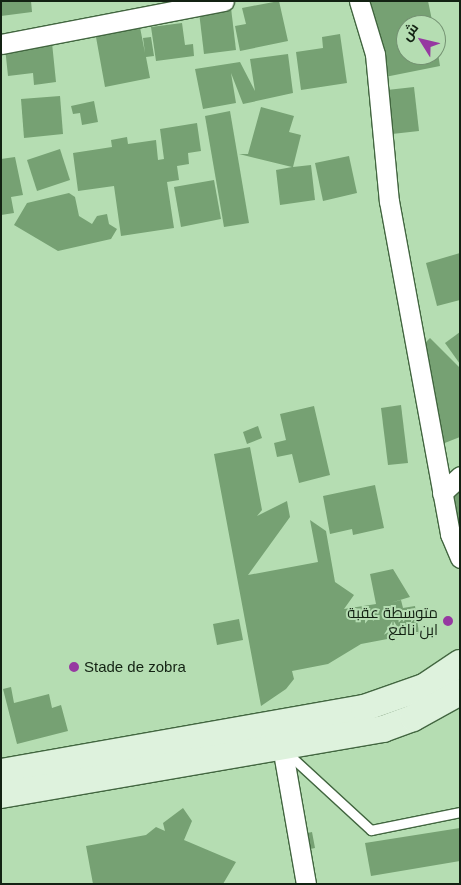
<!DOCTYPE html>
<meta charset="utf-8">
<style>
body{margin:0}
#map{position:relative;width:461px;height:885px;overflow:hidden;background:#b5ddb2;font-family:Arial,Cairo,sans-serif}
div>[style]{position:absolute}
.building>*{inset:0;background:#76a173}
.roads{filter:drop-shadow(1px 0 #426640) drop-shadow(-1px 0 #426640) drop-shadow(0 1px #426640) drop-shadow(0 -1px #426640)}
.lane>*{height:9px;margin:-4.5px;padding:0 4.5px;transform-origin:4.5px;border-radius:4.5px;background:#fff}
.street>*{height:19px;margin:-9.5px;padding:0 9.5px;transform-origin:9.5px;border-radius:9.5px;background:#fff}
.secondary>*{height:26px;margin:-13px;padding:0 13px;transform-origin:13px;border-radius:13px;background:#def2dd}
.dots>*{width:14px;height:14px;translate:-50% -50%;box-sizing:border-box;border:2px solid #b5ddb2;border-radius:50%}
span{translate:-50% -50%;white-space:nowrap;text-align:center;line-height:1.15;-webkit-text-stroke:4px #b5ddb2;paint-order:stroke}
.poi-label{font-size:15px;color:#132213}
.right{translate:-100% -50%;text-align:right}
.left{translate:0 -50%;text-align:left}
.frame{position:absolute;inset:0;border:2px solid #132213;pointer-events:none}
.north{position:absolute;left:396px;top:15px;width:50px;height:50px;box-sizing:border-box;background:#b5ddb2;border:1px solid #749272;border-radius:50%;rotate:306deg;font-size:14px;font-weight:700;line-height:20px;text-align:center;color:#132213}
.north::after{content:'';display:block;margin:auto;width:18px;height:22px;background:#9638a1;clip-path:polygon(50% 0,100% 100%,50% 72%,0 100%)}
</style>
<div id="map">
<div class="building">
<div style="clip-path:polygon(1px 1px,31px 1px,32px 12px,1px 16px)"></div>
<div style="clip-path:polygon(279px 1px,288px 41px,240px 51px,235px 26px,246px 24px,242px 8px)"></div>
<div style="clip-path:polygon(366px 1px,428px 1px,433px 25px,406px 25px,406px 55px,436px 55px,437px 47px,440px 66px,380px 78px)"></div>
<div style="clip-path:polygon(231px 8px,236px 50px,204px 54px,199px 12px)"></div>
<div style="clip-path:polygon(138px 17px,145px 53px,143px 38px,151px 37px,154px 56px,146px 57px,150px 78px,105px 87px,94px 26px)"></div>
<div style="clip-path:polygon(182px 23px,185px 45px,193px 44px,194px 56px,156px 61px,151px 27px)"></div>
<div style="clip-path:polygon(51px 33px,56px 82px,34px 85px,33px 73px,8px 76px,4px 38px)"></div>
<div style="clip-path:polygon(340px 34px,347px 83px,301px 90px,296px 52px,323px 48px,322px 37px)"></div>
<div style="clip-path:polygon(288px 54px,293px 93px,243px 104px,231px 73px,236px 103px,203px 109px,195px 69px,240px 62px,255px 91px,250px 59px)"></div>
<div style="clip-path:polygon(414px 87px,419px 131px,383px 135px,378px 91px)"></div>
<div style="clip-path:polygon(60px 96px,63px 134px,24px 138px,21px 99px)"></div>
<div style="clip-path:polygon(94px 101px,98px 122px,82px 125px,80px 113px,73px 114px,71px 106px)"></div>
<div style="clip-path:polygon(261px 107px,294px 116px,289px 132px,301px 135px,293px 167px,311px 165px,315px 200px,280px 205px,276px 170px,292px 167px,239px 154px,248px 154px)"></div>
<div style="clip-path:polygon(230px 111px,249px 223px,224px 227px,205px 116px)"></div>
<div style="clip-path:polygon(197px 123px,201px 151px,188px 153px,189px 164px,177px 166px,179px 180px,167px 182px,174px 228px,121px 236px,114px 186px,78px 191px,73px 153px,112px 147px,111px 140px,127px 137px,128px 144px,156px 140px,158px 160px,164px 159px,160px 129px)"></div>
<div style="clip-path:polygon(60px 149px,70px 180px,37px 191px,27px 160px)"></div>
<div style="clip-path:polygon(349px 156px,357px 193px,323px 201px,315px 163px)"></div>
<div style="clip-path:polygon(15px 157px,23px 195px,11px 197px,14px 213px,1px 215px,1px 159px)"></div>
<div style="clip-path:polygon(214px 180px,221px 219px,181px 227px,174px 187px)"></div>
<div style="clip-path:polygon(69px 193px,75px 197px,79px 216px,92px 224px,97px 216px,107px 214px,109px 224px,117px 229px,111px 239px,58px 251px,14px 225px,27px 203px)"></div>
<div style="clip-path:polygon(460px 253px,460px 300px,437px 306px,426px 263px)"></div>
<div style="clip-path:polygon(460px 332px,460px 364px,445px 343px)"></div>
<div style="clip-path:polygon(430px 338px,460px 368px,460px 437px,437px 446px,415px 353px)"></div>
<div style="clip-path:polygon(401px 405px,408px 463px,388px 465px,381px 408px)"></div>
<div style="clip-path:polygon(314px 406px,330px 475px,299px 483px,292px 454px,277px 457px,274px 443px,286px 440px,280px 414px)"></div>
<div style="clip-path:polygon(258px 426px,262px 438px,247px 444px,243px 432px)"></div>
<div style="clip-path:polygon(250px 447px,262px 510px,257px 516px,287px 501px,290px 517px,248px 575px,318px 562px,310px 520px,326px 531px,335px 582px,354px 595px,344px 609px,376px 604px,370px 574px,393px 569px,410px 597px,390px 603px,401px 600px,403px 608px,415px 606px,419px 633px,361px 644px,328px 664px,292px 671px,294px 679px,286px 689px,261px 706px,214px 454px)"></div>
<div style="clip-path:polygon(460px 478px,460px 527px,435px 499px)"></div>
<div style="clip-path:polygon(375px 485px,384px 528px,353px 535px,352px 529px,330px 534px,323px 496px)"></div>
<div style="clip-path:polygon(239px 619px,243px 640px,217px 645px,213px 624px)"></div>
<div style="clip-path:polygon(11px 687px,14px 703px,49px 694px,52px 708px,61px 705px,68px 731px,17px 744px,3px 689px)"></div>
<div style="clip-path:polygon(183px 808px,192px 821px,184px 840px,236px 862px,223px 884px,93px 884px,86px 846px,146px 835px,156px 827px,165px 831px,163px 823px)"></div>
<div style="clip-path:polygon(460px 828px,460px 861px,371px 876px,365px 843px)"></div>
<div style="clip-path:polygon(312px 832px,315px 848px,301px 851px,298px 835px)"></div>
</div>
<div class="roads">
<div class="lane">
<div style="left:285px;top:751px;width:117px;rotate:42.6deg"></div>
<div style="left:371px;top:830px;width:91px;rotate:-11.4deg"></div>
</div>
<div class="street">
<div style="left:359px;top:1px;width:55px;rotate:73.2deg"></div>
<div style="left:375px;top:54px;width:148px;rotate:84.6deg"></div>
<div style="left:389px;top:201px;width:339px;rotate:79.6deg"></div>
<div style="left:450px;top:534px;width:26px;rotate:67deg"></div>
<div style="left:1px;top:44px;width:227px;rotate:-10.9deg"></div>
<div style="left:442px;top:493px;width:25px;rotate:-43deg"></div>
<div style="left:280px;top:735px;width:151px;rotate:80.1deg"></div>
</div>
<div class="secondary">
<div style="left:1px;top:772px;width:369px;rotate:-10deg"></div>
<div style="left:364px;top:708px;width:64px;rotate:-19.3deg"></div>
<div style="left:424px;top:687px;width:43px;rotate:-33.7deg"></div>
<div style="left:1px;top:795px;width:388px;rotate:-9.8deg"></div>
<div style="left:383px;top:729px;width:32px;rotate:-20deg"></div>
<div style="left:413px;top:718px;width:54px;rotate:-29deg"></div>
</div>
</div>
<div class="dots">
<div style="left:448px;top:621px;background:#9638a1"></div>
<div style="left:74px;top:667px;background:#9638a1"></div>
</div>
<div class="poi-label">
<span class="right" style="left:438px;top:621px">متوسطة عقبة<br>ابن نافع</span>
<span class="left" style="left:84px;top:667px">Stade de zobra</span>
</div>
<div class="frame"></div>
<div class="north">ش</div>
</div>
